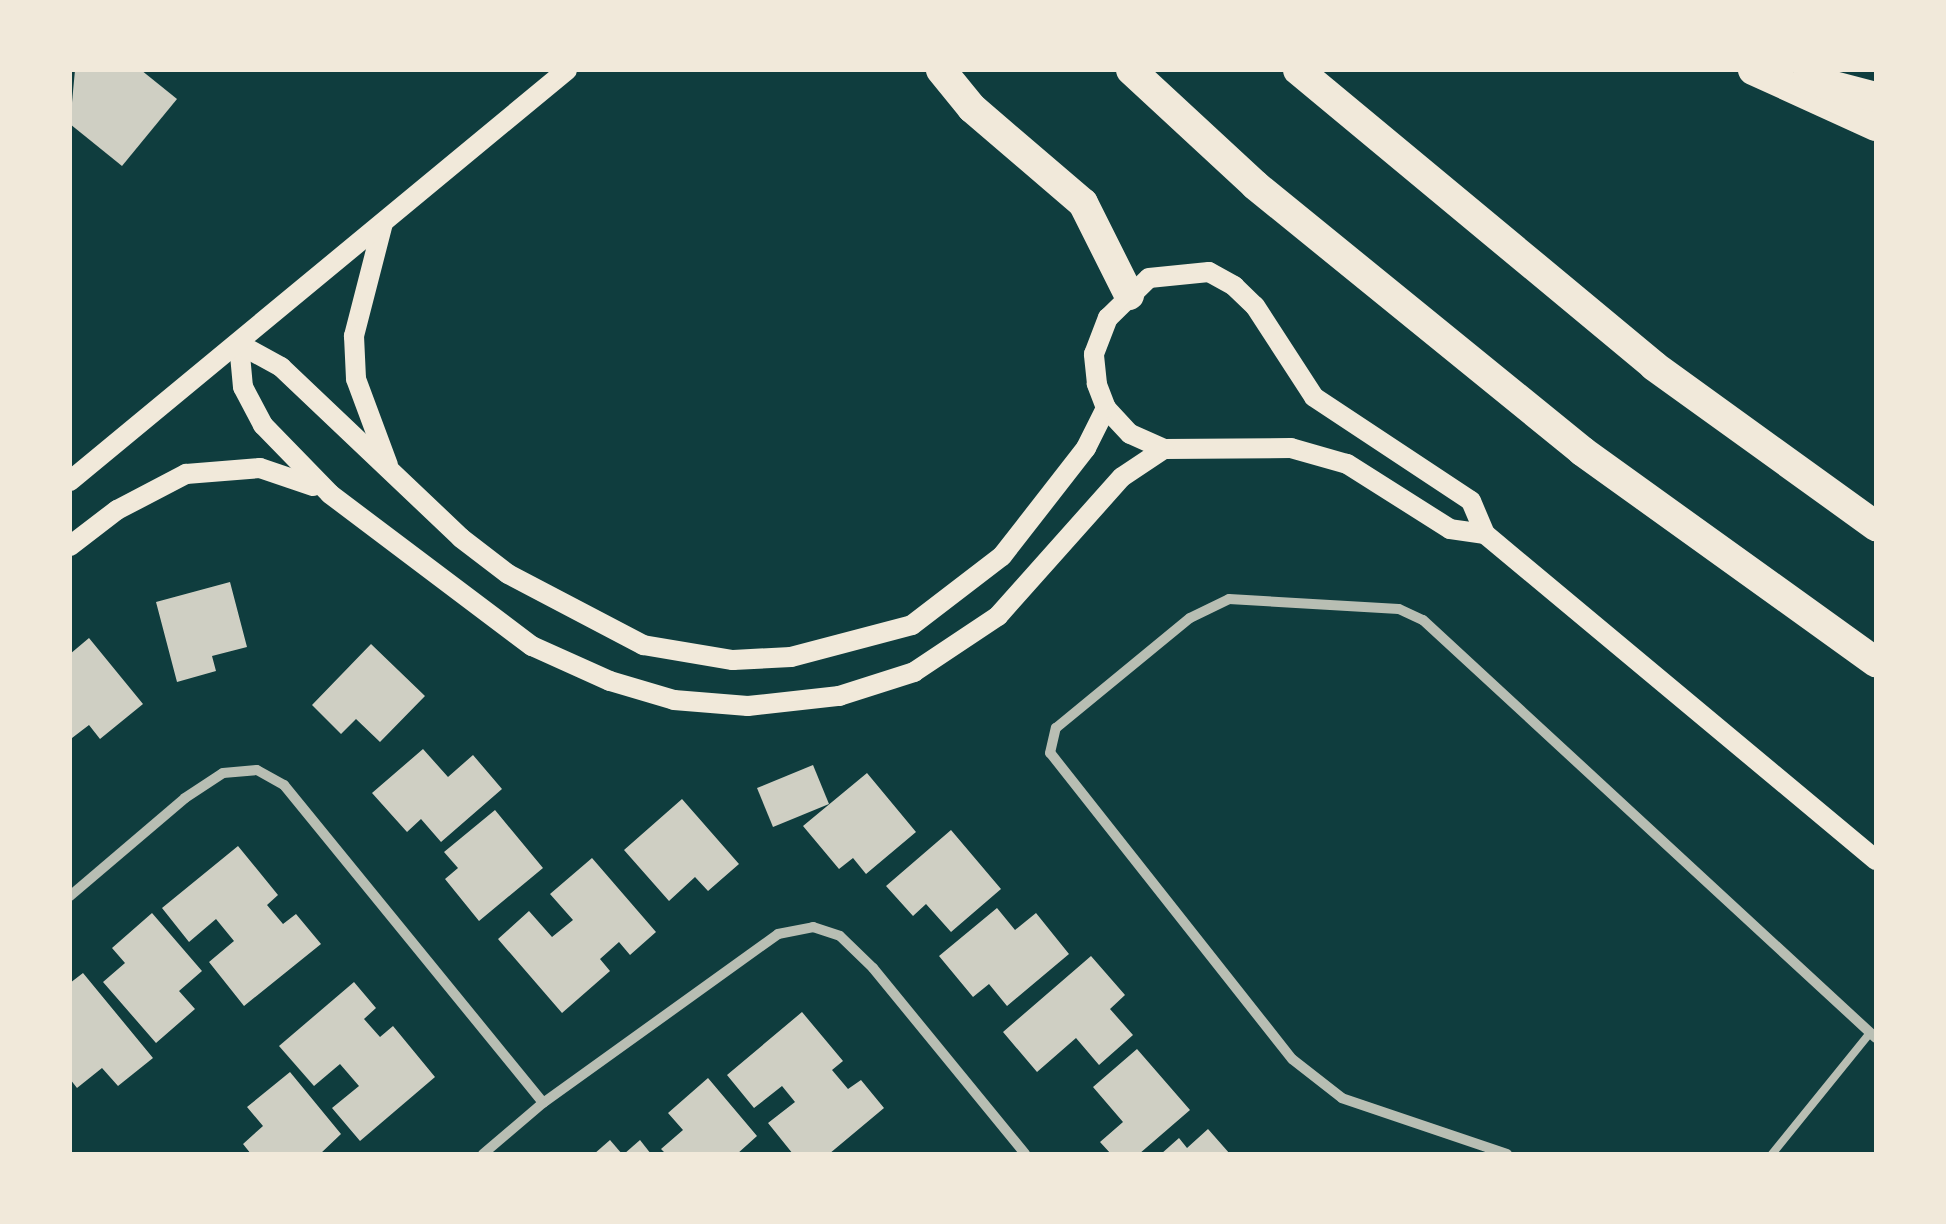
<!DOCTYPE html>
<style>
body{margin:0}
#map{position:relative;width:1946px;height:1224px;overflow:hidden;background:#0f3d3e;font-family:"Crimson Pro",serif}
div>[style]{position:absolute}
.building>*{inset:0;background:#cfcfc3}
.service>*{height:8px;margin:-4px;padding:0 4px;transform-origin:4px;border-radius:4px;background:#b8beb3}
.minor>*{height:10px;margin:-5px;padding:0 5px;transform-origin:5px;border-radius:5px;background:#b8beb3}
.secondary>*{height:20px;margin:-10px;padding:0 10px;transform-origin:10px;border-radius:10px;background:#f1e9da}
.motorway>*{height:30px;margin:-15px;padding:0 15px;transform-origin:15px;border-radius:15px;background:#f1e9da}
span{translate:-50% -50%;white-space:nowrap;text-align:center;line-height:1.15;-webkit-text-stroke:10px #f1e9da;paint-order:stroke}
.frame{position:absolute;inset:0;border:72px solid #f1e9da;pointer-events:none}
</style>
<div id="map">
<div class="building">
<div style="clip-path:polygon(75px 70px,141px 70px,177px 99px,122px 166px,70px 124px)"></div>
<div style="clip-path:polygon(230px 582px,247px 647px,212px 656px,216px 671px,177px 682px,156px 602px)"></div>
<div style="clip-path:polygon(89px 638px,143px 704px,100px 739px,89px 725px,72px 738px,70px 654px)"></div>
<div style="clip-path:polygon(371px 644px,425px 696px,380px 742px,356px 719px,341px 734px,312px 705px)"></div>
<div style="clip-path:polygon(423px 749px,448px 777px,473px 755px,502px 789px,441px 842px,421px 819px,407px 832px,372px 793px)"></div>
<div style="clip-path:polygon(813px 765px,829px 804px,773px 827px,757px 788px)"></div>
<div style="clip-path:polygon(867px 773px,916px 832px,866px 874px,853px 858px,839px 869px,803px 826px)"></div>
<div style="clip-path:polygon(682px 799px,739px 864px,708px 891px,695px 877px,669px 901px,624px 850px)"></div>
<div style="clip-path:polygon(495px 810px,543px 868px,479px 921px,445px 879px,458px 868px,444px 852px)"></div>
<div style="clip-path:polygon(951px 830px,1001px 889px,951px 932px,926px 904px,913px 916px,886px 886px)"></div>
<div style="clip-path:polygon(238px 846px,278px 895px,267px 905px,283px 924px,296px 914px,321px 944px,244px 1006px,209px 962px,234px 941px,216px 919px,189px 942px,162px 908px)"></div>
<div style="clip-path:polygon(592px 858px,656px 932px,630px 955px,619px 942px,600px 959px,610px 971px,562px 1013px,498px 939px,529px 911px,552px 937px,573px 920px,550px 894px)"></div>
<div style="clip-path:polygon(997px 908px,1015px 930px,1036px 913px,1069px 954px,1007px 1006px,989px 984px,973px 997px,939px 956px)"></div>
<div style="clip-path:polygon(152px 913px,202px 971px,179px 991px,195px 1009px,156px 1043px,103px 982px,125px 963px,112px 948px)"></div>
<div style="clip-path:polygon(1091px 956px,1125px 995px,1110px 1009px,1133px 1035px,1099px 1065px,1076px 1038px,1037px 1072px,1003px 1032px)"></div>
<div style="clip-path:polygon(83px 973px,153px 1058px,118px 1086px,102px 1068px,77px 1088px,70px 1079px,70px 983px)"></div>
<div style="clip-path:polygon(354px 982px,376px 1008px,364px 1019px,380px 1037px,393px 1026px,435px 1077px,360px 1141px,332px 1108px,359px 1086px,340px 1064px,314px 1086px,279px 1046px)"></div>
<div style="clip-path:polygon(802px 1012px,843px 1061px,832px 1070px,848px 1089px,861px 1080px,884px 1108px,829px 1154px,793px 1154px,768px 1123px,795px 1102px,782px 1086px,754px 1108px,727px 1075px)"></div>
<div style="clip-path:polygon(1137px 1049px,1190px 1110px,1139px 1154px,1111px 1154px,1100px 1142px,1123px 1122px,1093px 1087px)"></div>
<div style="clip-path:polygon(290px 1072px,341px 1134px,320px 1154px,251px 1154px,243px 1144px,263px 1126px,247px 1107px)"></div>
<div style="clip-path:polygon(708px 1078px,757px 1136px,737px 1154px,666px 1154px,661px 1149px,683px 1130px,668px 1113px)"></div>
<div style="clip-path:polygon(1208px 1129px,1230px 1154px,1161px 1154px,1179px 1138px,1187px 1148px)"></div>
<div style="clip-path:polygon(610px 1140px,622px 1154px,594px 1154px)"></div>
<div style="clip-path:polygon(640px 1140px,651px 1154px,624px 1154px)"></div>
</div>
<div class="service">
<div style="left:1772px;top:1154px;width:156px;rotate:-51deg"></div>
</div>
<div class="minor">
<div style="left:70px;top:896px;width:151px;rotate:-40.4deg"></div>
<div style="left:185px;top:798px;width:45px;rotate:-33.3deg"></div>
<div style="left:223px;top:773px;width:34px;rotate:-5deg"></div>
<div style="left:257px;top:770px;width:31px;rotate:29deg"></div>
<div style="left:284px;top:785px;width:410px;rotate:50.8deg"></div>
<div style="left:483px;top:1154px;width:79px;rotate:-40.4deg"></div>
<div style="left:543px;top:1103px;width:289px;rotate:-35.7deg"></div>
<div style="left:778px;top:934px;width:36px;rotate:-11deg"></div>
<div style="left:813px;top:927px;width:28px;rotate:18deg"></div>
<div style="left:840px;top:936px;width:46px;rotate:44.1deg"></div>
<div style="left:873px;top:968px;width:240px;rotate:50.7deg"></div>
<div style="left:1507px;top:1154px;width:174px;rotate:-161.3deg"></div>
<div style="left:1342px;top:1098px;width:63px;rotate:-142deg"></div>
<div style="left:1292px;top:1059px;width:390px;rotate:-128.3deg"></div>
<div style="left:1050px;top:753px;width:26px;rotate:-77deg"></div>
<div style="left:1056px;top:728px;width:173px;rotate:-39.4deg"></div>
<div style="left:1190px;top:618px;width:43px;rotate:-26deg"></div>
<div style="left:1229px;top:599px;width:170px;rotate:3.4deg"></div>
<div style="left:1399px;top:609px;width:26px;rotate:25deg"></div>
<div style="left:1423px;top:620px;width:616px;rotate:42.7deg"></div>
</div>
<div class="secondary">
<div style="left:383px;top:223px;width:117px;rotate:104.4deg"></div>
<div style="left:354px;top:336px;width:43px;rotate:87.3deg"></div>
<div style="left:356px;top:379px;width:92px;rotate:69.6deg"></div>
<div style="left:239px;top:344px;width:43px;rotate:84.7deg"></div>
<div style="left:243px;top:387px;width:43px;rotate:62.2deg"></div>
<div style="left:263px;top:425px;width:96px;rotate:45.8deg"></div>
<div style="left:330px;top:494px;width:253px;rotate:37deg"></div>
<div style="left:532px;top:646px;width:85px;rotate:24.2deg"></div>
<div style="left:610px;top:681px;width:67px;rotate:16.5deg"></div>
<div style="left:674px;top:700px;width:74px;rotate:4.6deg"></div>
<div style="left:748px;top:706px;width:92px;rotate:-6.3deg"></div>
<div style="left:839px;top:696px;width:79px;rotate:-17.7deg"></div>
<div style="left:914px;top:672px;width:101px;rotate:-33.7deg"></div>
<div style="left:998px;top:616px;width:186px;rotate:-48.3deg"></div>
<div style="left:1122px;top:477px;width:50px;rotate:-33.7deg"></div>
<div style="left:239px;top:344px;width:48px;rotate:28.7deg"></div>
<div style="left:281px;top:367px;width:248px;rotate:43.5deg"></div>
<div style="left:461px;top:538px;width:59px;rotate:37.5deg"></div>
<div style="left:508px;top:574px;width:153px;rotate:27.7deg"></div>
<div style="left:643px;top:645px;width:91px;rotate:9.5deg"></div>
<div style="left:733px;top:660px;width:58px;rotate:-3deg"></div>
<div style="left:791px;top:657px;width:125px;rotate:-14.8deg"></div>
<div style="left:912px;top:625px;width:113px;rotate:-37.5deg"></div>
<div style="left:1002px;top:556px;width:137px;rotate:-52.1deg"></div>
<div style="left:1086px;top:448px;width:45px;rotate:-63.4deg"></div>
<div style="left:70px;top:481px;width:645px;rotate:-39.59deg"></div>
<div style="left:1485px;top:534px;width:35px;rotate:-172deg"></div>
<div style="left:1450px;top:529px;width:122px;rotate:-147.7deg"></div>
<div style="left:1347px;top:464px;width:58px;rotate:-164.1deg"></div>
<div style="left:1291px;top:448px;width:127px;rotate:179.5deg"></div>
<div style="left:1164px;top:449px;width:37px;rotate:-156deg"></div>
<div style="left:1130px;top:434px;width:35px;rotate:-133deg"></div>
<div style="left:1106px;top:408px;width:26px;rotate:-111deg"></div>
<div style="left:1097px;top:384px;width:30px;rotate:-96deg"></div>
<div style="left:1094px;top:354px;width:39px;rotate:-69deg"></div>
<div style="left:1108px;top:318px;width:57px;rotate:-44.3deg"></div>
<div style="left:1149px;top:278px;width:60px;rotate:-5.7deg"></div>
<div style="left:1209px;top:272px;width:29px;rotate:29deg"></div>
<div style="left:1234px;top:286px;width:29px;rotate:44deg"></div>
<div style="left:1255px;top:306px;width:108px;rotate:57deg"></div>
<div style="left:1314px;top:397px;width:188px;rotate:33.5deg"></div>
<div style="left:1471px;top:501px;width:36px;rotate:67deg"></div>
<div style="left:1485px;top:534px;width:509px;rotate:39.82deg"></div>
<div style="left:70px;top:546px;width:59px;rotate:-37.5deg"></div>
<div style="left:117px;top:510px;width:78px;rotate:-27.6deg"></div>
<div style="left:186px;top:474px;width:74px;rotate:-4.6deg"></div>
<div style="left:260px;top:468px;width:56px;rotate:18.8deg"></div>
</div>
<div class="motorway">
<div style="left:941px;top:70px;width:49px;rotate:50.8deg"></div>
<div style="left:972px;top:108px;width:146px;rotate:40.6deg"></div>
<div style="left:1083px;top:203px;width:103px;rotate:63.4deg"></div>
<div style="left:1131px;top:70px;width:169px;rotate:42.8deg"></div>
<div style="left:1255px;top:185px;width:422px;rotate:39.1deg"></div>
<div style="left:1582px;top:451px;width:362px;rotate:35.7deg"></div>
<div style="left:1298px;top:70px;width:463px;rotate:39.7deg"></div>
<div style="left:1654px;top:366px;width:274px;rotate:35.8deg"></div>
<div style="left:1753px;top:70px;width:135px;rotate:24.5deg"></div>
<div style="left:1807px;top:79px;width:71px;rotate:14.6deg"></div>
</div>
<div class="frame"></div>
</div>
